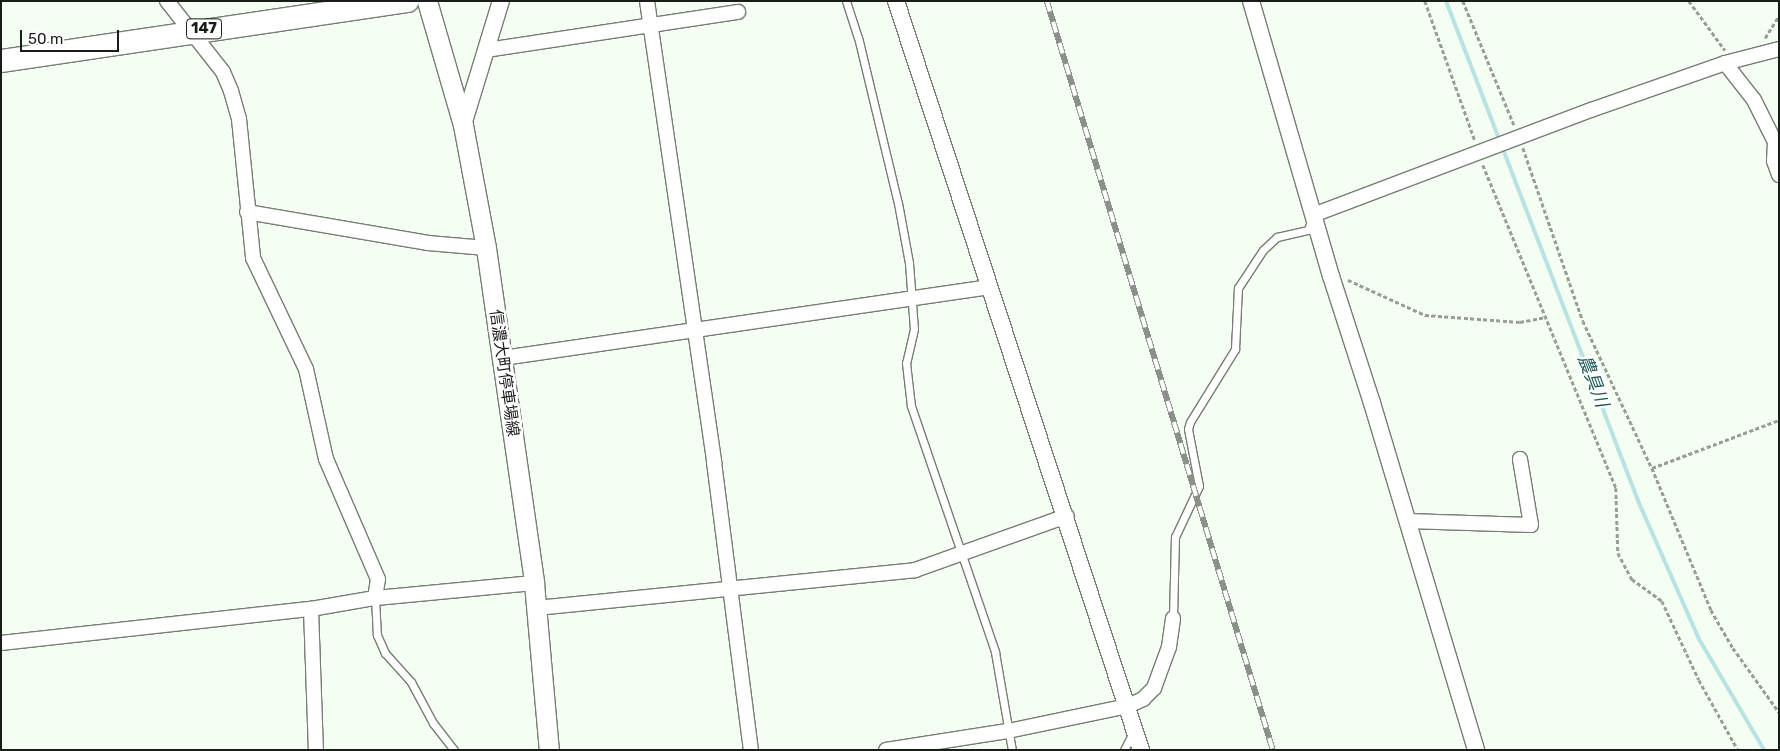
<!DOCTYPE html>
<meta charset="utf-8">
<style>
body{margin:0}
#map{position:relative;width:1780px;height:751px;overflow:hidden;background:#f5fef2;font-family:Rubik,"Noto Sans JP",sans-serif}
div>[style]{position:absolute}
.stream>*{height:4px;margin:-2px;padding:0 2px;transform-origin:2px;border-radius:2px;background:#b8e3e2}
.path>*{height:2.5px;margin-top:-1.25px;transform-origin:0;background:repeating-linear-gradient(90deg,#979e95 0 4px,transparent 0 6.5px)}
.roads{filter:drop-shadow(1px 0 #767e73) drop-shadow(-1px 0 #767e73) drop-shadow(0 1px #767e73) drop-shadow(0 -1px #767e73)}
.service>*{height:7px;margin:-3.5px;padding:0 3.5px;transform-origin:3.5px;border-radius:3.5px;background:#fff}
.minor>*{height:14px;margin:-7px;padding:0 7px;transform-origin:7px;border-radius:7px;background:#fff}
.tertiary>*{height:16px;margin:-8px;padding:0 8px;transform-origin:8px;border-radius:8px;background:#fff}
.secondary>*{height:19px;margin:-9.5px;padding:0 9.5px;transform-origin:9.5px;border-radius:9.5px;background:#fff}
.trunk>*{height:22px;margin:-11px;padding:0 11px;transform-origin:11px;border-radius:11px;background:#fff}
.rail>*{height:5.5px;margin-top:-2.75px;transform-origin:0;background:repeating-linear-gradient(90deg,#fff 0 11px,#8a9188 0 22px);box-sizing:border-box;border-block:1px solid #8a9188}
span{translate:-50% -50%;white-space:nowrap;text-align:center;line-height:1.15;-webkit-text-stroke:5px #fff;paint-order:stroke}
.shield-label span{padding:1px 4px;background:#fff;border:1px solid;border-radius:4px;-webkit-text-stroke-width:0}
.shield-label{font-size:15px;color:#191d18;font-weight:700}
.street-label{font-size:16px;color:#191d18}
.water-label{font-size:18px;color:#1c5857;font-style:italic}
.frame{position:absolute;inset:0;border:2px solid #191d18;pointer-events:none}
.scale{position:absolute;left:20px;top:30px;width:99px;height:22px;box-sizing:border-box;border:2px solid #191d18;border-top:0;padding-left:6px;font-size:15px;line-height:18px;white-space:nowrap;color:#191d18;-webkit-text-stroke:4px #fff;paint-order:stroke}
</style>
<div id="map">
<div class="stream">
<div style="left:1446px;top:1px;width:538px;rotate:68.97deg"></div>
<div style="left:1639px;top:503px;width:149px;rotate:66.2deg"></div>
<div style="left:1699px;top:639px;width:129px;rotate:59.6deg"></div>
</div>
<div class="path">
<div style="left:1425px;top:1px;width:149px;rotate:70.3deg"></div>
<div style="left:1463px;top:1px;width:134px;rotate:67.6deg"></div>
<div style="left:1689px;top:1px;width:61px;rotate:53.7deg"></div>
<div style="left:1765px;top:38px;width:26px;rotate:-58deg"></div>
<div style="left:1523px;top:148px;width:183px;rotate:70.9deg"></div>
<div style="left:1583px;top:321px;width:162px;rotate:64.9deg"></div>
<div style="left:1652px;top:468px;width:154px;rotate:67.4deg"></div>
<div style="left:1711px;top:610px;width:44px;rotate:59.9deg"></div>
<div style="left:1733px;top:648px;width:79px;rotate:54.3deg"></div>
<div style="left:1483px;top:165px;width:349px;rotate:67.6deg"></div>
<div style="left:1616px;top:488px;width:65px;rotate:88.2deg"></div>
<div style="left:1618px;top:553px;width:30px;rotate:62deg"></div>
<div style="left:1632px;top:579px;width:37px;rotate:36deg"></div>
<div style="left:1662px;top:601px;width:87px;rotate:64.9deg"></div>
<div style="left:1699px;top:680px;width:80px;rotate:60.9deg"></div>
<div style="left:1348px;top:280px;width:85px;rotate:24.4deg"></div>
<div style="left:1425px;top:315px;width:95px;rotate:4.2deg"></div>
<div style="left:1520px;top:322px;width:25px;rotate:-11deg"></div>
<div style="left:1652px;top:468px;width:136px;rotate:-20.7deg"></div>
</div>
<div class="roads">
<div class="service">
<div style="left:846px;top:1px;width:38px;rotate:72deg"></div>
<div style="left:858px;top:37px;width:171px;rotate:76.5deg"></div>
<div style="left:898px;top:203px;width:61px;rotate:79.6deg"></div>
<div style="left:909px;top:263px;width:66px;rotate:85.7deg"></div>
<div style="left:914px;top:329px;width:35px;rotate:103deg"></div>
<div style="left:906px;top:363px;width:43px;rotate:83.4deg"></div>
<div style="left:911px;top:406px;width:260px;rotate:71.1deg"></div>
<div style="left:995px;top:652px;width:99px;rotate:80.2deg"></div>
<div style="left:375px;top:598px;width:37px;rotate:87deg"></div>
<div style="left:377px;top:635px;width:20px;rotate:66deg"></div>
<div style="left:385px;top:653px;width:39px;rotate:48deg"></div>
<div style="left:411px;top:682px;width:47px;rotate:61.8deg"></div>
<div style="left:433px;top:723px;width:34px;rotate:52deg"></div>
<div style="left:1173px;top:618px;width:81px;rotate:-88.6deg"></div>
<div style="left:1175px;top:537px;width:56px;rotate:-64.8deg"></div>
<div style="left:1199px;top:486px;width:58px;rotate:-100.9deg"></div>
<div style="left:1188px;top:429px;width:7px;rotate:-74deg"></div>
<div style="left:1190px;top:422px;width:86px;rotate:-58.3deg"></div>
<div style="left:1235px;top:349px;width:61px;rotate:-87.2deg"></div>
<div style="left:1238px;top:288px;width:45px;rotate:-56.7deg"></div>
<div style="left:1263px;top:250px;width:19px;rotate:-43deg"></div>
<div style="left:1277px;top:237px;width:32px;rotate:-13deg"></div>
<div style="left:1308px;top:230px;width:9px;rotate:-72deg"></div>
<div style="left:1124px;top:750px;width:20px;rotate:-63deg"></div>
</div>
<div class="minor">
<div style="left:167px;top:1px;width:90px;rotate:51.7deg"></div>
<div style="left:223px;top:72px;width:21px;rotate:67deg"></div>
<div style="left:231px;top:91px;width:29px;rotate:74deg"></div>
<div style="left:239px;top:119px;width:140px;rotate:84.2deg"></div>
<div style="left:253px;top:258px;width:123px;rotate:64.5deg"></div>
<div style="left:306px;top:369px;width:92px;rotate:77.5deg"></div>
<div style="left:326px;top:459px;width:131px;rotate:66.6deg"></div>
<div style="left:378px;top:579px;width:19px;rotate:99deg"></div>
<div style="left:647px;top:1px;width:466px;rotate:81.7deg"></div>
<div style="left:714px;top:462px;width:290px;rotate:82.7deg"></div>
<div style="left:486px;top:50px;width:255px;rotate:-8.6deg"></div>
<div style="left:1725px;top:63px;width:47px;rotate:51.9deg"></div>
<div style="left:1754px;top:100px;width:47px;rotate:63.4deg"></div>
<div style="left:1775px;top:142px;width:19px;rotate:93deg"></div>
<div style="left:1774px;top:161px;width:15px;rotate:70deg"></div>
<div style="left:247px;top:212px;width:184px;rotate:9.7deg"></div>
<div style="left:428px;top:243px;width:58px;rotate:4.9deg"></div>
<div style="left:1313px;top:215px;width:297px;rotate:-20.7deg"></div>
<div style="left:1591px;top:110px;width:142px;rotate:-19.3deg"></div>
<div style="left:1725px;top:63px;width:56px;rotate:-14.5deg"></div>
<div style="left:503px;top:358px;width:492px;rotate:-8.3deg"></div>
<div style="left:1407px;top:521px;width:124px;rotate:1.8deg"></div>
<div style="left:1531px;top:525px;width:67px;rotate:-99.5deg"></div>
<div style="left:536px;top:608px;width:381px;rotate:-5.7deg"></div>
<div style="left:915px;top:570px;width:161px;rotate:-19.6deg"></div>
<div style="left:311px;top:609px;width:141px;rotate:88deg"></div>
<div style="left:1px;top:643px;width:312px;rotate:-6.3deg"></div>
<div style="left:311px;top:609px;width:65px;rotate:-9.8deg"></div>
<div style="left:375px;top:598px;width:160px;rotate:-5.4deg"></div>
<div style="left:886px;top:750px;width:123px;rotate:-8.9deg"></div>
<div style="left:1008px;top:731px;width:123px;rotate:-11.8deg"></div>
<div style="left:1128px;top:706px;width:17px;rotate:-25deg"></div>
<div style="left:1143px;top:699px;width:16px;rotate:-45deg"></div>
<div style="left:1154px;top:688px;width:44px;rotate:-69.9deg"></div>
<div style="left:1169px;top:647px;width:29px;rotate:-82deg"></div>
</div>
<div class="tertiary">
<div style="left:896px;top:1px;width:788px;rotate:71.89deg"></div>
<div style="left:1251px;top:1px;width:286px;rotate:73.8deg"></div>
<div style="left:1331px;top:276px;width:133px;rotate:72.1deg"></div>
<div style="left:1372px;top:403px;width:362px;rotate:73.3deg"></div>
<div style="left:463px;top:125px;width:130px;rotate:-73deg"></div>
</div>
<div class="secondary">
<div style="left:427px;top:1px;width:129px;rotate:73.8deg"></div>
<div style="left:463px;top:125px;width:125px;rotate:79.4deg"></div>
<div style="left:486px;top:248px;width:338px;rotate:81.8deg"></div>
<div style="left:534px;top:583px;width:168px;rotate:84.9deg"></div>
</div>
<div class="trunk">
<div style="left:1px;top:61px;width:411px;rotate:-8.4deg"></div>
</div>
</div>
<div class="rail">
<div style="left:1047px;top:1px;width:782px;rotate:73.21deg"></div>
</div>
<div class="shield-label">
<span style="left:204px;top:29px">147</span>
</div>
<div class="street-label">
<span style="left:504px;top:373px;rotate:82deg">信濃大町停車場線</span>
</div>
<div class="water-label">
<span style="left:1593px;top:381px;rotate:69deg">農具川</span>
</div>
<div class="frame"></div>
<div class="scale">50 m</div>
</div>
